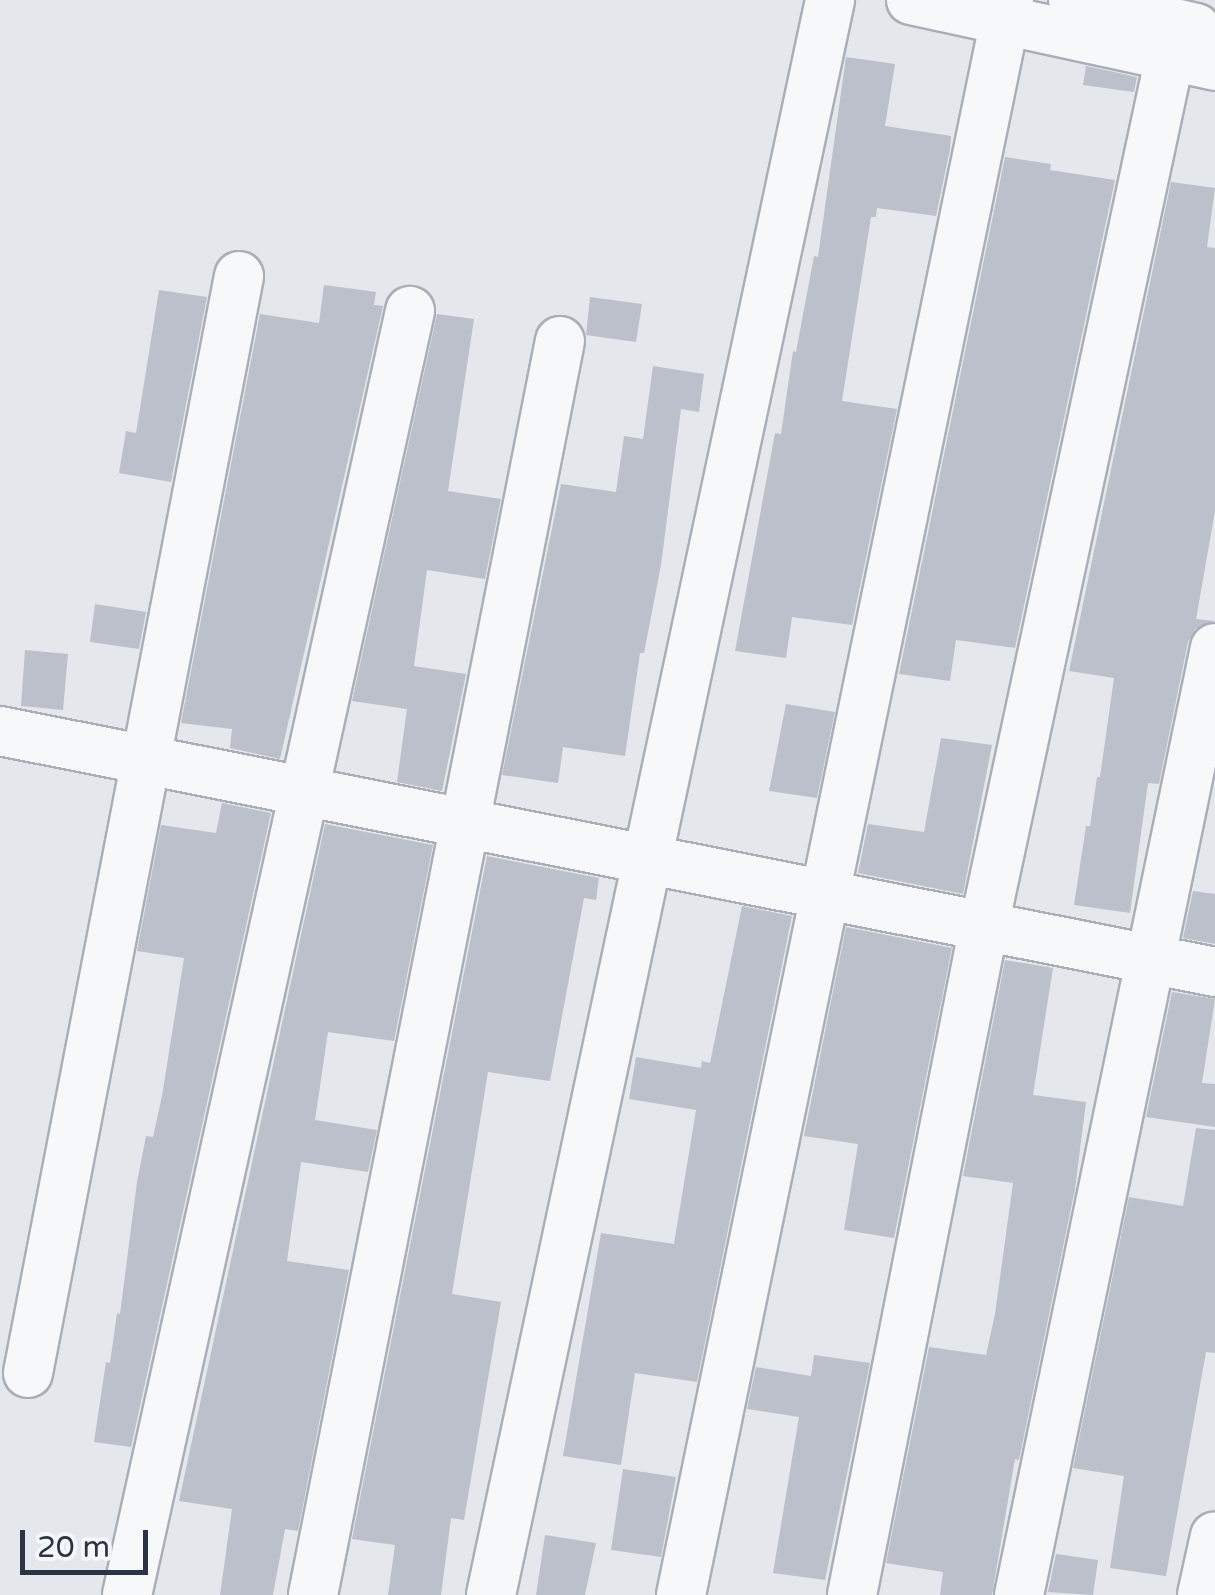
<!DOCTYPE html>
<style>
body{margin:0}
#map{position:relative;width:1215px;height:1595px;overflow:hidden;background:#e4e7ec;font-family:"Varela Round",sans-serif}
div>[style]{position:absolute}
.building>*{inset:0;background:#bbc0ca}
.roads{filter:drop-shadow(2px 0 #a9aeb7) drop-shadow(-2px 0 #a9aeb7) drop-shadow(0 2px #a9aeb7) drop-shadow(0 -2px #a9aeb7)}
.minor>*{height:48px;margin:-24px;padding:0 24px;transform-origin:24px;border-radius:24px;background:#f7f8fa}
span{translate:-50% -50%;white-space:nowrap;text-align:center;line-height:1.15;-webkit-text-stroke:10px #f4f6f9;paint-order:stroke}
.scale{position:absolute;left:20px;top:1530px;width:128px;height:45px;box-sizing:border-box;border:5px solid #2b3445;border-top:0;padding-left:12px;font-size:30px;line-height:35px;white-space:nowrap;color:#2b3445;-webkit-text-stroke:8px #f4f6f9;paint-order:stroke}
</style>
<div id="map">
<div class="building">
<div style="clip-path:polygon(846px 57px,895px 64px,885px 126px,951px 136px,950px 149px,936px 216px,877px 208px,876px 217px,871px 217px,842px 401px,897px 409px,852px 625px,792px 617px,786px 658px,735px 651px,775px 433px,781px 434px,793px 351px,796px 352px,814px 256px,818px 257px)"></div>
<div style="clip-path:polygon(1086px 66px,1137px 77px,1134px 92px,1083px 85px)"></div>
<div style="clip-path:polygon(1005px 157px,1051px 164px,1050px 170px,1115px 180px,1015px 648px,956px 640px,950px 681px,899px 674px)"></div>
<div style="clip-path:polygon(1171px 182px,1215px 188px,1207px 247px,1215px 248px,1215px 511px,1196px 619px,1215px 621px,1195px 629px,1188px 642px,1159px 784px,1148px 783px,1130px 913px,1074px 905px,1086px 826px,1090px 826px,1097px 777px,1100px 777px,1114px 678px,1069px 671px)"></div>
<div style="clip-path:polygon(324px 285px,376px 292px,374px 305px,383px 306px,280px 759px,230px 748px,232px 729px,181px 723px,260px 314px,319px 323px)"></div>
<div style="clip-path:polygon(159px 290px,207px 297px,171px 482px,119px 473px,126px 431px,136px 433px)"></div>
<div style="clip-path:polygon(590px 297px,642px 304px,636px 342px,586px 335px)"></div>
<div style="clip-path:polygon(437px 314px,474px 319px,448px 491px,501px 499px,485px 579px,427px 570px,414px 666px,466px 674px,442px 791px,397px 782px,407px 709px,352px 701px)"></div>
<div style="clip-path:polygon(653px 366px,704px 374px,699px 412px,681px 409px,661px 565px,644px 653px,640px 653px,625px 756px,563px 747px,558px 783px,502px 775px,561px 484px,616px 492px,624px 436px,643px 439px)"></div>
<div style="clip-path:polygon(95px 604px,146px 612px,139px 649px,90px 642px)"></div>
<div style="clip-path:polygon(25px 650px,68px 654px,63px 710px,21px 706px)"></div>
<div style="clip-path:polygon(786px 704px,835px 712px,817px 798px,769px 791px)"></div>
<div style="clip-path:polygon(941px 738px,992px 745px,963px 894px,858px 873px,868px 824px,924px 832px)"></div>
<div style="clip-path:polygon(222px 803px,271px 813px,131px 1447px,94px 1442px,106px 1362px,110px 1363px,117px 1313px,120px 1314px,137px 1182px,146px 1136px,153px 1137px,162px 1096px,184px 958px,137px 951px,161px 825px,216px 833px)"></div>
<div style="clip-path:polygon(325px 824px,433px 845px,394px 1041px,328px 1032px,315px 1120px,377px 1130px,368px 1172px,301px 1162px,287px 1261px,349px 1270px,298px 1531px,285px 1529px,273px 1595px,220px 1595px,232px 1509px,179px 1501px)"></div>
<div style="clip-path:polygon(487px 856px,599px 878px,596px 900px,584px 898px,550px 1081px,488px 1072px,452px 1294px,501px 1302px,464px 1520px,451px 1518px,441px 1595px,388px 1595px,395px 1545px,352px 1539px)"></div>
<div style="clip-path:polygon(1193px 891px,1215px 894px,1215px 944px,1183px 938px)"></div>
<div style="clip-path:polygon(742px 906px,792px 916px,697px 1382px,635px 1373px,621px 1465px,563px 1456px,601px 1233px,674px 1244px,696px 1110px,629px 1099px,636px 1057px,701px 1068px,702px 1061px,710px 1063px)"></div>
<div style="clip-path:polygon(846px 927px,952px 948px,894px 1238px,844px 1230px,858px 1144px,804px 1136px)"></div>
<div style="clip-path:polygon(1005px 960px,1053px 968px,1033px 1095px,1086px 1102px,1075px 1189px,1019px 1460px,1015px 1459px,992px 1595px,940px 1595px,943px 1572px,886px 1563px,929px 1347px,986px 1355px,995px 1314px,1013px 1183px,963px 1176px)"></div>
<div style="clip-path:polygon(1172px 992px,1215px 999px,1202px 1083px,1215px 1084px,1215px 1127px,1146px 1117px)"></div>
<div style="clip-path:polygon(1196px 1128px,1215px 1130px,1215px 1353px,1206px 1352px,1166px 1576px,1110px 1568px,1124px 1476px,1073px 1468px,1129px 1197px,1183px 1206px)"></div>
<div style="clip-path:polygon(814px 1355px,870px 1363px,825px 1580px,773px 1573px,799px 1417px,747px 1409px,756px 1367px,811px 1376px)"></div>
<div style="clip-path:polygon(623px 1469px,676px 1477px,661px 1557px,611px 1550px)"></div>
<div style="clip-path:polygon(545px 1535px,596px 1543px,585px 1595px,536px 1595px)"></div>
<div style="clip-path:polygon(1056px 1554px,1098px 1560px,1093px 1595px,1048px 1592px)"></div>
</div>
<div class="roads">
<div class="minor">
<div style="left:911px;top:0;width:311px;rotate:12.2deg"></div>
<div style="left:1073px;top:0;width:126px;rotate:12.8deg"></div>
<div style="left:0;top:731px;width:1239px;rotate:11.22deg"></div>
<div style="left:28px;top:1373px;width:1117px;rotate:-79.11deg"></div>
<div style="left:127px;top:1595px;width:1315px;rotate:-77.57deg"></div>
<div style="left:313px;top:1595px;width:1278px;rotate:-78.86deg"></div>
<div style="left:491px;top:1595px;width:1631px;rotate:-78deg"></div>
<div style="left:681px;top:1595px;width:1628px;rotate:-78.38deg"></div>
<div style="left:852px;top:1595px;width:682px;rotate:-78.84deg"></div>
<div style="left:984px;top:926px;width:890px;rotate:-77.93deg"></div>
<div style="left:1019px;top:1595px;width:967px;rotate:-78.31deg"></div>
<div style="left:1202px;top:1595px;width:60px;rotate:-77.6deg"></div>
</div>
</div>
<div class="scale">20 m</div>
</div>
